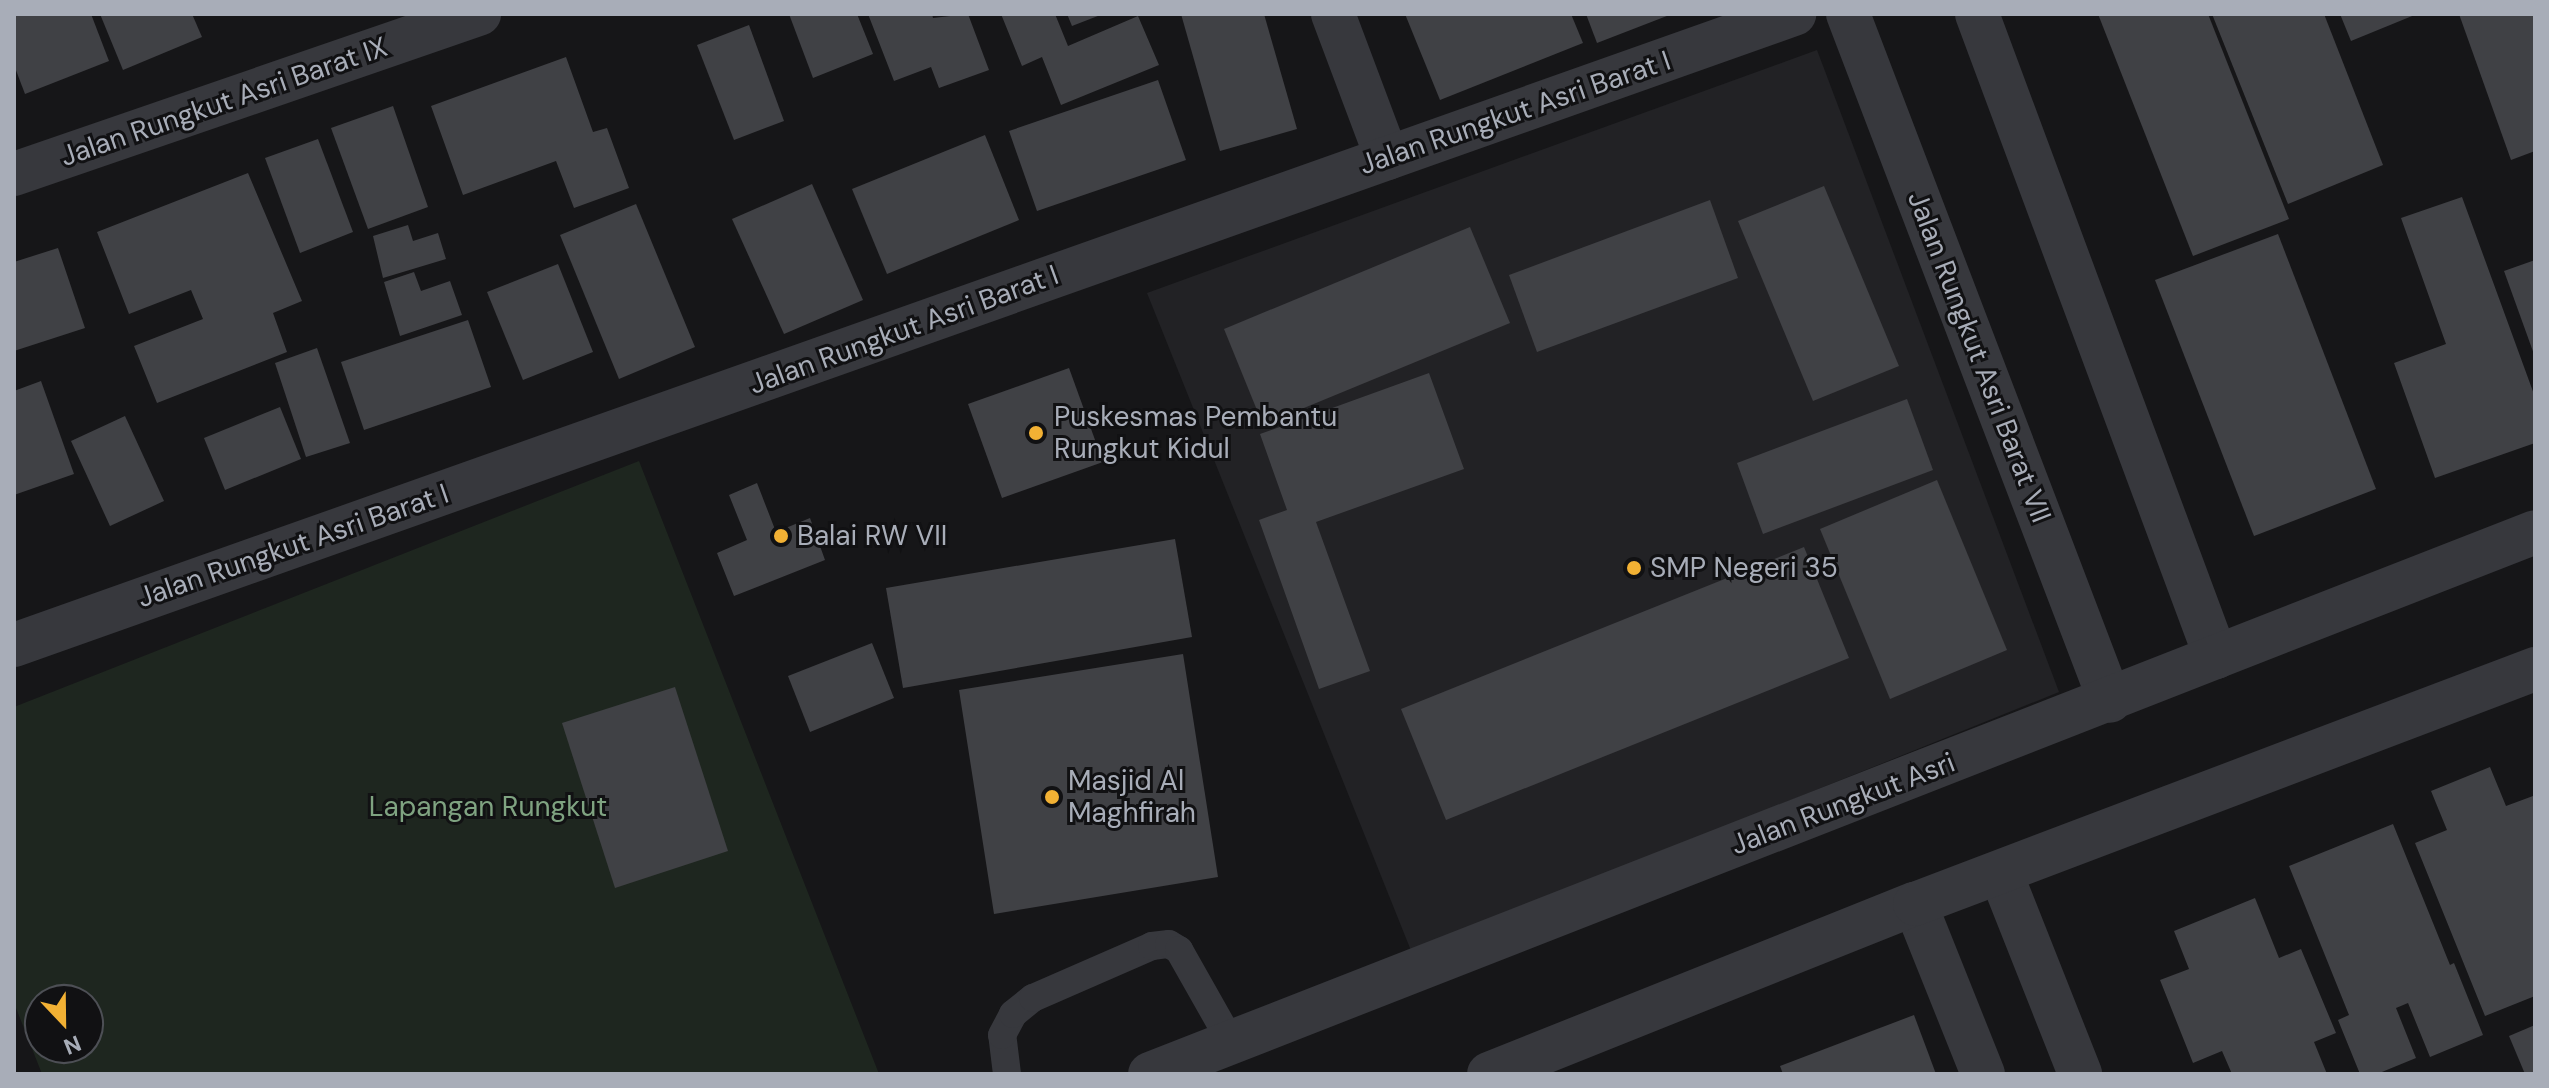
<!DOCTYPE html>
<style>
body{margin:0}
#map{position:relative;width:2549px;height:1088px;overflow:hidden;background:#161618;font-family:"DM Sans",sans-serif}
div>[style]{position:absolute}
.built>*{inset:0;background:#222225}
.green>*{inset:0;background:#1e261f}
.building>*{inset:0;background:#404145}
.lane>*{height:28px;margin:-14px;padding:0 14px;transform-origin:14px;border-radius:14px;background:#37383d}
.street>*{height:44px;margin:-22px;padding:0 22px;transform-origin:22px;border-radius:22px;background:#37383d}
.dots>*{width:22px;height:22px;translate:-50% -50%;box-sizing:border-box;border:4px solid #111113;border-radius:50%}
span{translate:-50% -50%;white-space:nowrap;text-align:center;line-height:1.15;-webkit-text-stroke:6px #111113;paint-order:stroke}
.street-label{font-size:28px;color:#a8adb8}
.poi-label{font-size:28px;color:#a8adb8}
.left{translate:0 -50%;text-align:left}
.park-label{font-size:28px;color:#7fa381}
.frame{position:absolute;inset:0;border:16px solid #a8adb8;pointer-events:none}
.north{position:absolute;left:24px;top:984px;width:80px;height:80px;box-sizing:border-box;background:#111113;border:2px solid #4d4f55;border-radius:50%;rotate:158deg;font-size:22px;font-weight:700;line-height:32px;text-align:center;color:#a8adb8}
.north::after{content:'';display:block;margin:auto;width:28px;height:36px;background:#f2b134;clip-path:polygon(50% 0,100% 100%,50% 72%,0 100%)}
</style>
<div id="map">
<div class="built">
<div style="clip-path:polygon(1817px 50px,2059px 692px,1412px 953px,1147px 293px)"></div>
</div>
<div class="green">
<div style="clip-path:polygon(evenodd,639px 461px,879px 1074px,42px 1074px,14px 1003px,14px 707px,639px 461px,40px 1000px,88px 1000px,88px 1048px,40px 1048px,40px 1000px)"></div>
</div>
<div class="building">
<div style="clip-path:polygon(14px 14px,91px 14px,109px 61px,25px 94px,14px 65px)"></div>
<div style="clip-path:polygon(100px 14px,192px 14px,202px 37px,123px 70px)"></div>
<div style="clip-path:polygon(789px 14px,857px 14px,873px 54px,813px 78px)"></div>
<div style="clip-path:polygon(868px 14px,932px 14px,933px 18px,968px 14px,989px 70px,939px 88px,931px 67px,894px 81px)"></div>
<div style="clip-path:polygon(1001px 14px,1055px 14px,1068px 46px,1138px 16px,1159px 65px,1061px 105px,1042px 57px,1022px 66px)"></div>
<div style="clip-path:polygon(1067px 14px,1103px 14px,1072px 26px)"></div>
<div style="clip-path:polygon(1181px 14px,1264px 14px,1297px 129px,1220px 151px)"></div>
<div style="clip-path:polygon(1405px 14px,1571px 14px,1583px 43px,1440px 100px)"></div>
<div style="clip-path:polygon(1586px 14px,1672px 14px,1597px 43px)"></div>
<div style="clip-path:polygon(2098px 14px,2208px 14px,2289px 219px,2193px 256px)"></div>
<div style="clip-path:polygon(2212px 14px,2324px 14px,2383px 165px,2288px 204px)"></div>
<div style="clip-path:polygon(2340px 14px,2417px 14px,2351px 41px)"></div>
<div style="clip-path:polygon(2459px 14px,2535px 14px,2535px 151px,2511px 160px)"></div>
<div style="clip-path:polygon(749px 25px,784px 121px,734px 140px,697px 45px)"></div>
<div style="clip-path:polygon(566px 57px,593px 132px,607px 128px,629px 188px,574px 208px,556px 161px,463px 195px,431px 106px)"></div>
<div style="clip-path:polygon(1158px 80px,1186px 160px,1037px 211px,1009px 131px)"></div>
<div style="clip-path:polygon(393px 106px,428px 207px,368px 229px,331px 128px)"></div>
<div style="clip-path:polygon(985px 135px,1019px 220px,887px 274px,852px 189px)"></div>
<div style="clip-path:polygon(318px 139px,353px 232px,300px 253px,265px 158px)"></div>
<div style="clip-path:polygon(248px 173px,302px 301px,273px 313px,287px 352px,157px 403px,134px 346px,203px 319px,191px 290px,129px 314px,97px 232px)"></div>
<div style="clip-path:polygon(812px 184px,863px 300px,784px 334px,732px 219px)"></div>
<div style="clip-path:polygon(1824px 186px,1899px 366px,1813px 401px,1738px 221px)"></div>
<div style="clip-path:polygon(2462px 197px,2535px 397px,2535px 443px,2435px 478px,2394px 363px,2446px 344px,2401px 218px)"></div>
<div style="clip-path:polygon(1710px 200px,1738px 278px,1537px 352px,1509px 275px)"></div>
<div style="clip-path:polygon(636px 204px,695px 347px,619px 379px,560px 235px)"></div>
<div style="clip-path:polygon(408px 225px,413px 241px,438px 233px,446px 259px,383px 278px,373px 236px)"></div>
<div style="clip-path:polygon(1470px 227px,1510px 323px,1263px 425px,1224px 329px)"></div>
<div style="clip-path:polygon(2278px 234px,2376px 489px,2254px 536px,2155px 280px)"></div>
<div style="clip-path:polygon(58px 248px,85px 328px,14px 351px,14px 262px)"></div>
<div style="clip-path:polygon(2535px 260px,2535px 357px,2504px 271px)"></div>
<div style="clip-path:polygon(558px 264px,593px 352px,523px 380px,487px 292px)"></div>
<div style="clip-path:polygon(414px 272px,421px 291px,450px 281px,462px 315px,400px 336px,384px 282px)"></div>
<div style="clip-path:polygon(468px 320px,491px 387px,364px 430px,341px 362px)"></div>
<div style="clip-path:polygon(317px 348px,350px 443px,306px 457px,275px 363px)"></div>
<div style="clip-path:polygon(1069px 368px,1103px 462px,1002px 498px,968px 404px)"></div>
<div style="clip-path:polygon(1429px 373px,1464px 469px,1316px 522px,1370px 671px,1319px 689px,1259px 520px,1287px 510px,1260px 434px)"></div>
<div style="clip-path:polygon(41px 381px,74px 474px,14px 495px,14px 391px)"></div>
<div style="clip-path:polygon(1907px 399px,1933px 470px,1763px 534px,1737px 463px)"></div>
<div style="clip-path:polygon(280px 407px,301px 459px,225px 490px,204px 438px)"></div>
<div style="clip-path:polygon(125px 416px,164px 501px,110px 526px,71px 441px)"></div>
<div style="clip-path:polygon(1937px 480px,2007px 650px,1890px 699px,1820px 529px)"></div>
<div style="clip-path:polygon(757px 483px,776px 532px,810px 518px,825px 560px,734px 596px,717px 553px,747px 540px,729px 495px)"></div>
<div style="clip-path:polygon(1175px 539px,1192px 637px,903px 688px,886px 588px)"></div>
<div style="clip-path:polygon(1804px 547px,1849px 658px,1446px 820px,1401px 709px)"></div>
<div style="clip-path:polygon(872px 643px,894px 698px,810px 732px,788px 676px)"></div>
<div style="clip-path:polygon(1183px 654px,1218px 877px,994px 914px,959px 690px)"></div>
<div style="clip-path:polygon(675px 687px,728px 851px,615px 888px,562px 723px)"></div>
<div style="clip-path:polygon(2490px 767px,2506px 806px,2533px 796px,2535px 802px,2535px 996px,2485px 1016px,2415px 843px,2447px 830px,2431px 791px)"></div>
<div style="clip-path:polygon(2393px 824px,2450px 965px,2454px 963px,2483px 1035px,2430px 1057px,2408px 1003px,2396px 1008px,2416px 1058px,2377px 1074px,2360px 1074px,2338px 1020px,2349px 1015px,2289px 866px)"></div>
<div style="clip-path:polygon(2255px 898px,2279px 958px,2301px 949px,2336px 1033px,2314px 1042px,2327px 1074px,2232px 1074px,2222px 1051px,2193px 1063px,2160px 980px,2189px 969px,2174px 931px)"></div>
<div style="clip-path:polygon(1914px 1015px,1936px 1074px,1783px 1074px,1780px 1066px)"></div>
<div style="clip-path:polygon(2535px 1025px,2535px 1074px,2525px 1074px,2509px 1036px)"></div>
</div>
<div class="lane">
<div style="left:1007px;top:1074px;width:39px;rotate:-97deg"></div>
<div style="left:1002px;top:1035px;width:24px;rotate:-62deg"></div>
<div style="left:1013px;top:1014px;width:26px;rotate:-39deg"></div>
<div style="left:1033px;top:998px;width:130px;rotate:-23.6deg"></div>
<div style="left:1152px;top:946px;width:17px;rotate:-7deg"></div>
<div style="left:1169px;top:944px;width:12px;rotate:31deg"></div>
<div style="left:1179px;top:950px;width:106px;rotate:60.5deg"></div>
</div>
<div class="street">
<div style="left:1333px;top:14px;width:154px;rotate:69.4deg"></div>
<div style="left:1848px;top:14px;width:735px;rotate:69.12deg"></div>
<div style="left:1977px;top:14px;width:686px;rotate:69.61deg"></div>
<div style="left:14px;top:174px;width:492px;rotate:-19deg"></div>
<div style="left:14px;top:645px;width:1889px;rotate:-19.52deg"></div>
<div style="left:2001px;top:874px;width:215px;rotate:68.4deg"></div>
<div style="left:1915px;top:904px;width:183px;rotate:68.2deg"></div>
<div style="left:1150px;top:1074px;width:1487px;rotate:-21.37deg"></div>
<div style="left:1489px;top:1074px;width:459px;rotate:-21.8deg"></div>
<div style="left:1915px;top:904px;width:663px;rotate:-20.76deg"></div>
</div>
<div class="dots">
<div style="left:1036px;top:433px;background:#f2b134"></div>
<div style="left:781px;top:536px;background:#f2b134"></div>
<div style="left:1634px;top:568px;background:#f2b134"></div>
<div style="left:1052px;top:797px;background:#f2b134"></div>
</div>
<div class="street-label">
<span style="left:224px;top:102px;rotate:-19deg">Jalan Rungkut Asri Barat IX</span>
<span style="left:1515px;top:113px;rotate:-19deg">Jalan Rungkut Asri Barat I</span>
<span style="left:904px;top:330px;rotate:-20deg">Jalan Rungkut Asri Barat I</span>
<span style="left:1979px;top:357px;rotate:69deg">Jalan Rungkut Asri Barat VII</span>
<span style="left:293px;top:546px;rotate:-19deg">Jalan Rungkut Asri Barat I</span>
<span style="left:1843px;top:804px;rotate:-21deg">Jalan Rungkut Asri</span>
</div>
<div class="poi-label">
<span class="left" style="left:1054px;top:433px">Puskesmas Pembantu<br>Rungkut Kidul</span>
<span class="left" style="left:797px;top:536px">Balai RW VII</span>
<span class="left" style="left:1650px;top:568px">SMP Negeri 35</span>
<span class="left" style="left:1068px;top:797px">Masjid Al<br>Maghfirah</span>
</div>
<div class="park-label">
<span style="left:488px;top:807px">Lapangan Rungkut</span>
</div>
<div class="frame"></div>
<div class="north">N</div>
</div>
